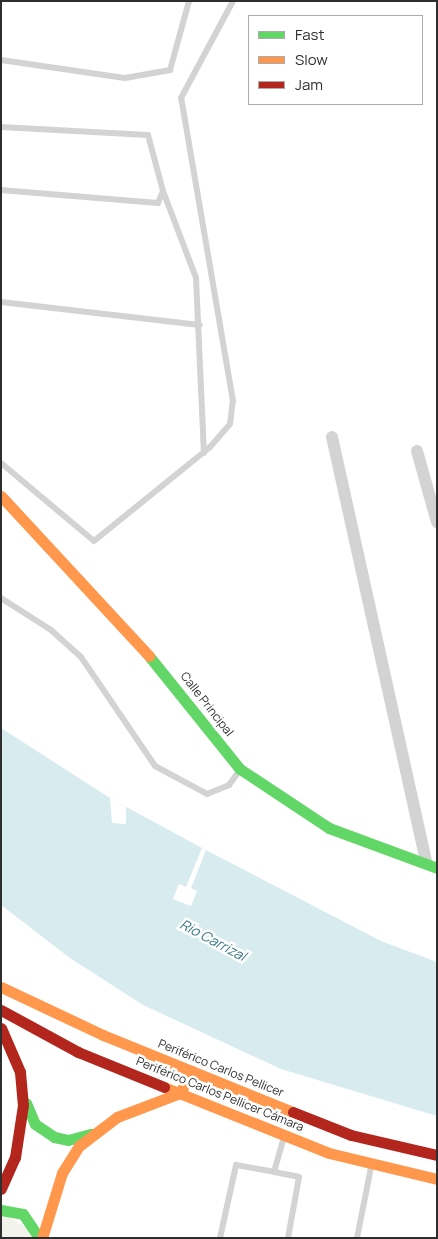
<!DOCTYPE html>
<meta charset="utf-8">
<style>
body{margin:0}
#map{position:relative;width:438px;height:1239px;overflow:hidden;background:#fff;font-family:Manrope,sans-serif}
div>[style]{position:absolute}
.green>*{inset:0;background:#f2f4ec}
.water>*{inset:0;background:#d8ecf0}
.pier>*{inset:0;background:#fff}
.lane>*{height:6px;margin:-3px;padding:0 3px;transform-origin:3px;border-radius:3px;background:#d3d3d3}
.street>*{height:12px;margin:-6px;padding:0 6px;transform-origin:6px;border-radius:6px;background:#d3d3d3}
.fast>*{height:11px;margin:-5.5px;padding:0 5.5px;transform-origin:5.5px;border-radius:5.5px;background:#63d668}
.slow>*{height:11px;margin:-5.5px;padding:0 5.5px;transform-origin:5.5px;border-radius:5.5px;background:#ff974d}
.jam>*{height:11px;margin:-5.5px;padding:0 5.5px;transform-origin:5.5px;border-radius:5.5px;background:#b3261e}
span{translate:-50% -50%;white-space:nowrap;text-align:center;line-height:1.15;-webkit-text-stroke:5px #fff;paint-order:stroke}
.street-label{font-size:12px;color:#2e2e2e}
.water-label{font-size:14px;color:#3c7a88;font-style:italic}
.frame{position:absolute;inset:0;border:2px solid #2e2e2e;pointer-events:none}
.legend{position:absolute;left:248px;top:15px;width:175px;height:90px;box-sizing:border-box;background:#fff;border:1px solid #ababab;margin:0;padding:6px 9px;list-style:none;font-size:15px;color:#2e2e2e}
.legend li{display:flex;align-items:center;gap:10px;height:25px}
.legend b{width:25px;border:1px solid #ababab}
</style>
<div id="map">
<div class="green">
<div style="clip-path:polygon(1px 1210px,39px 1238px,1px 1238px)"></div>
</div>
<div class="water">
<div style="clip-path:polygon(1px 728px,110px 798px,202px 848px,381px 941px,437px 962px,437px 1116px,281px 1069px,143px 1005px,70px 958px,1px 905px)"></div>
</div>
<div class="pier">
<div style="clip-path:polygon(110px 798px,126px 807px,126px 824px,112px 823px)"></div>
<div style="clip-path:polygon(202px 848px,206px 850px,191px 888px,197px 891px,191px 906px,173px 899px,179px 884px,186px 887px)"></div>
</div>
<div class="lane">
<div style="left:1px;top:60px;width:125px;rotate:8.3deg"></div>
<div style="left:125px;top:78px;width:46px;rotate:-10.1deg"></div>
<div style="left:170px;top:70px;width:72px;rotate:-74.6deg"></div>
<div style="left:1px;top:127px;width:147px;rotate:3.1deg"></div>
<div style="left:148px;top:135px;width:58px;rotate:75deg"></div>
<div style="left:163px;top:191px;width:13px;rotate:113deg"></div>
<div style="left:158px;top:203px;width:158px;rotate:-175.3deg"></div>
<div style="left:163px;top:191px;width:93px;rotate:69.2deg"></div>
<div style="left:196px;top:278px;width:175px;rotate:87.4deg"></div>
<div style="left:1px;top:302px;width:200px;rotate:6.6deg"></div>
<div style="left:1px;top:463px;width:121px;rotate:40deg"></div>
<div style="left:94px;top:541px;width:149px;rotate:-39deg"></div>
<div style="left:210px;top:447px;width:30px;rotate:-49deg"></div>
<div style="left:230px;top:424px;width:23px;rotate:-83deg"></div>
<div style="left:233px;top:401px;width:307px;rotate:-99.7deg"></div>
<div style="left:181px;top:98px;width:110px;rotate:-61.8deg"></div>
<div style="left:1px;top:598px;width:59px;rotate:32.6deg"></div>
<div style="left:51px;top:630px;width:40px;rotate:42deg"></div>
<div style="left:81px;top:657px;width:132px;rotate:55.8deg"></div>
<div style="left:155px;top:766px;width:59px;rotate:28.3deg"></div>
<div style="left:207px;top:794px;width:24px;rotate:-22deg"></div>
<div style="left:229px;top:785px;width:19px;rotate:-54deg"></div>
<div style="left:284px;top:1137px;width:36px;rotate:106deg"></div>
<div style="left:274px;top:1172px;width:25px;rotate:11deg"></div>
<div style="left:299px;top:1177px;width:62px;rotate:100.2deg"></div>
<div style="left:220px;top:1238px;width:75px;rotate:-77.6deg"></div>
<div style="left:236px;top:1165px;width:39px;rotate:10deg"></div>
<div style="left:357px;top:1238px;width:72px;rotate:-78.8deg"></div>
</div>
<div class="street">
<div style="left:332px;top:437px;width:437px;rotate:77.5deg"></div>
<div style="left:417px;top:451px;width:74px;rotate:74.3deg"></div>
</div>
<div class="fast">
<div style="left:149px;top:656px;width:145px;rotate:51.2deg"></div>
<div style="left:240px;top:769px;width:107px;rotate:33.5deg"></div>
<div style="left:329px;top:828px;width:115px;rotate:20.3deg"></div>
<div style="left:26px;top:1103px;width:23px;rotate:67deg"></div>
<div style="left:35px;top:1124px;width:23px;rotate:34deg"></div>
<div style="left:54px;top:1137px;width:14px;rotate:12deg"></div>
<div style="left:68px;top:1140px;width:24px;rotate:-15deg"></div>
<div style="left:1px;top:1210px;width:22px;rotate:10deg"></div>
<div style="left:23px;top:1214px;width:29px;rotate:56deg"></div>
</div>
<div class="slow">
<div style="left:1px;top:496px;width:218px;rotate:47.2deg"></div>
<div style="left:1px;top:987px;width:113px;rotate:25.2deg"></div>
<div style="left:103px;top:1035px;width:205px;rotate:22.1deg"></div>
<div style="left:164px;top:1087px;width:178px;rotate:21.8deg"></div>
<div style="left:329px;top:1153px;width:111px;rotate:13.5deg"></div>
<div style="left:42px;top:1238px;width:68px;rotate:-72.9deg"></div>
<div style="left:62px;top:1173px;width:32px;rotate:-58deg"></div>
<div style="left:79px;top:1146px;width:48px;rotate:-37.3deg"></div>
<div style="left:117px;top:1117px;width:67px;rotate:-20.9deg"></div>
<div style="left:180px;top:1093px;width:25px;rotate:-63deg"></div>
</div>
<div class="jam">
<div style="left:1px;top:1010px;width:88px;rotate:28.6deg"></div>
<div style="left:78px;top:1052px;width:93px;rotate:22.1deg"></div>
<div style="left:1px;top:1028px;width:48px;rotate:66.6deg"></div>
<div style="left:20px;top:1072px;width:33px;rotate:85deg"></div>
<div style="left:23px;top:1105px;width:53px;rotate:98.7deg"></div>
<div style="left:15px;top:1157px;width:35px;rotate:114deg"></div>
<div style="left:293px;top:1112px;width:62px;rotate:21.6deg"></div>
<div style="left:351px;top:1135px;width:88px;rotate:13.1deg"></div>
</div>
<div class="street-label">
<span style="left:207px;top:704px;rotate:52deg">Calle Principal</span>
<span style="left:221px;top:1068px;rotate:22deg">Periférico Carlos Pellicer</span>
<span style="left:220px;top:1094px;rotate:22deg">Periférico Carlos Pellicer Cámara</span>
</div>
<div class="water-label">
<span style="left:213px;top:940px;rotate:28deg">Rio Carrizal</span>
</div>
<div class="frame"></div>
<ul class="legend">
<li><b style="height:6px;background:#63d668"></b>Fast</li>
<li><b style="height:6px;background:#ff974d"></b>Slow</li>
<li><b style="height:6px;background:#b3261e"></b>Jam</li>
</ul>
</div>
